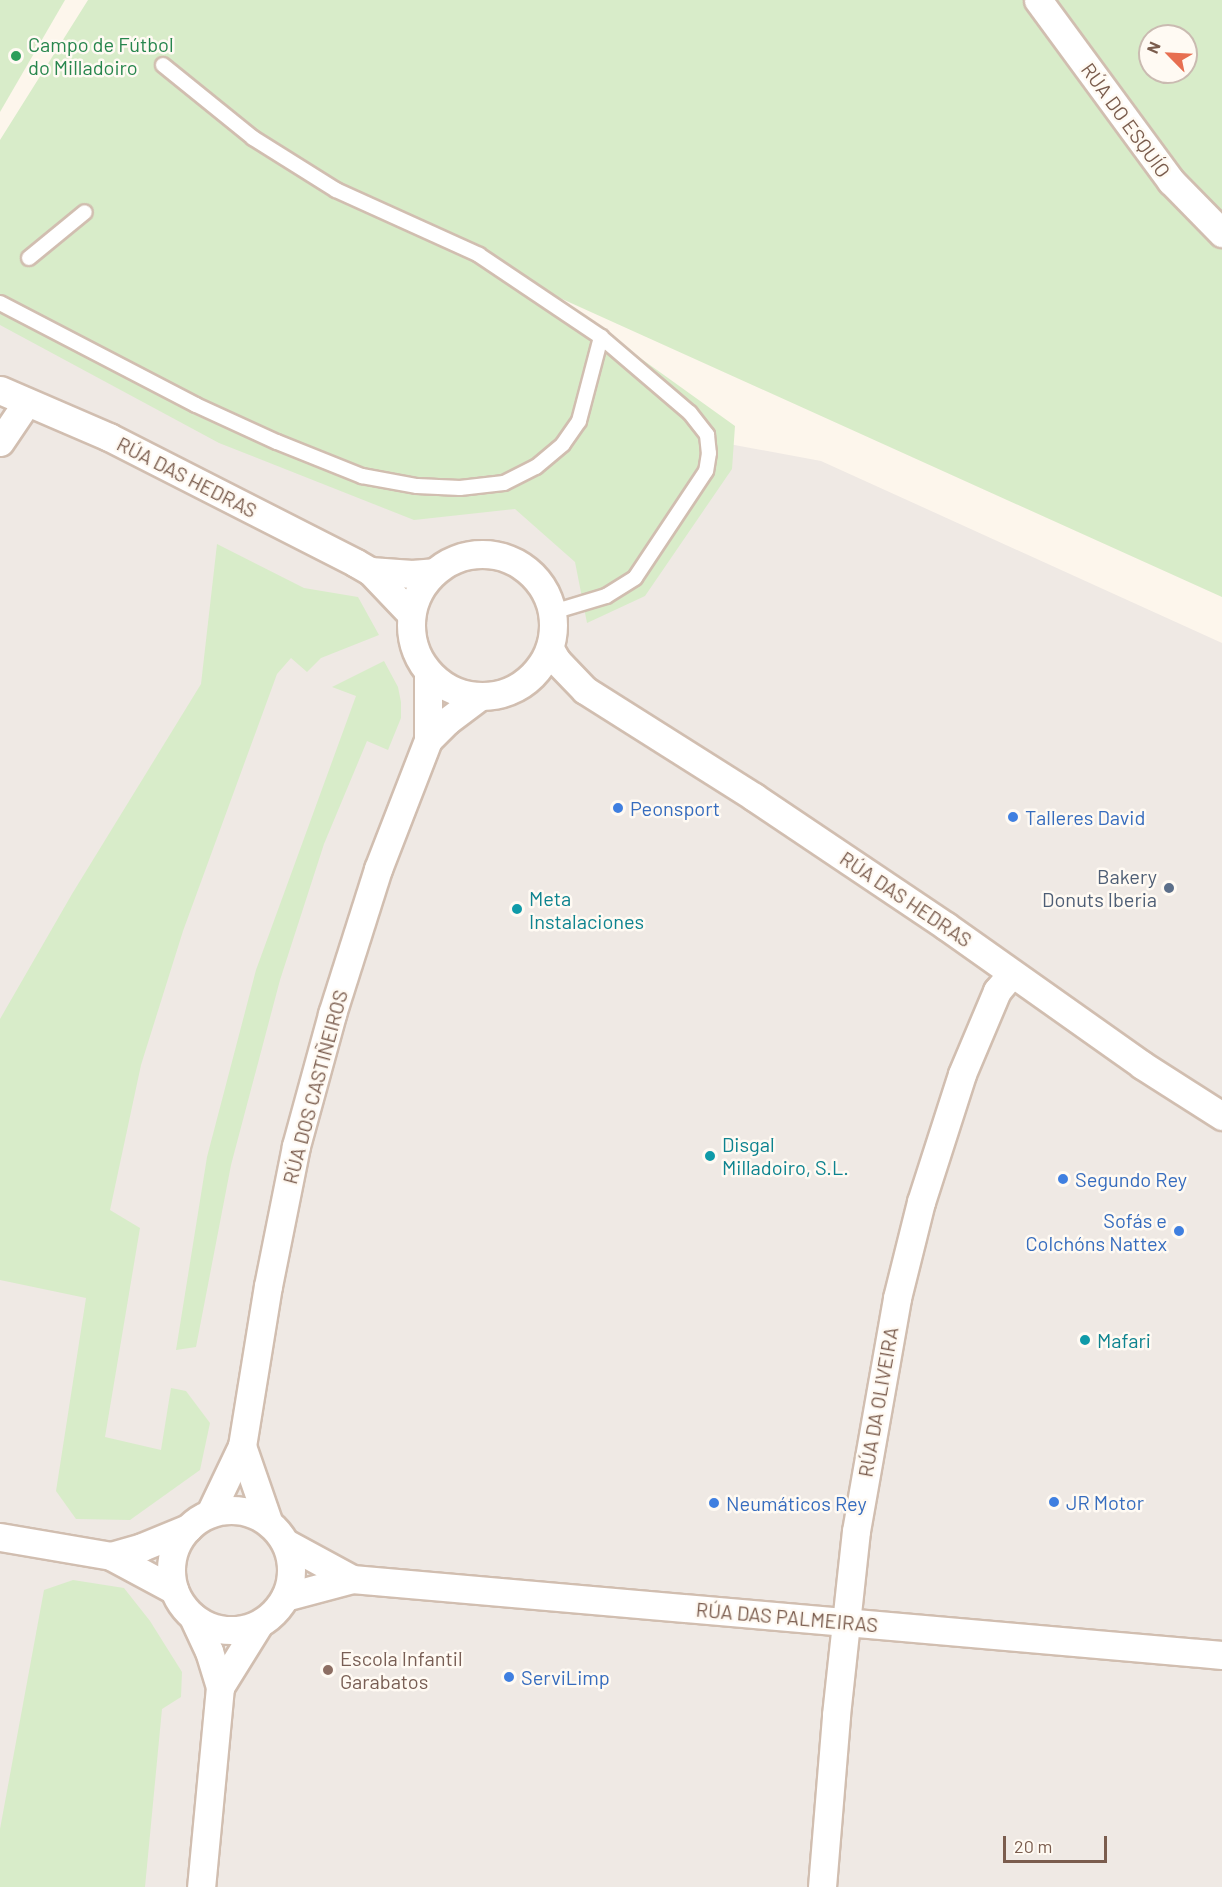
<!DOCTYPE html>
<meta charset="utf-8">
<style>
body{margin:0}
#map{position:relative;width:1222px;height:1887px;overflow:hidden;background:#fdf6ec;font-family:Barlow,sans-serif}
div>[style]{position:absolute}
.industrial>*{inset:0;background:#efe9e4}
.green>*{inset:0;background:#d8ecc9}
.roads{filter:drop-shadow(2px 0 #d1beb0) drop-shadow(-2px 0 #d1beb0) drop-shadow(0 2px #d1beb0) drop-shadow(0 -2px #d1beb0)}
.service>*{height:14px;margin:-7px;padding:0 7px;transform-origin:7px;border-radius:7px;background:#fff}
.minor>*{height:27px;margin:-13.5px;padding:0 13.5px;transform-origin:13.5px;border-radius:13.5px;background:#fff}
.minor>.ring{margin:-13.5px;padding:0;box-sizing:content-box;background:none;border:27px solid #fff;border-radius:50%}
.dots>*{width:16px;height:16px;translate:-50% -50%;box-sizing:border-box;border:3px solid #fffaf3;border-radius:50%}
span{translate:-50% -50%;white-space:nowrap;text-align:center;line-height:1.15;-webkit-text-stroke:5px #fffaf3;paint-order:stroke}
.leisure-label{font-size:20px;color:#27864d}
.left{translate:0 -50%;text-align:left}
.street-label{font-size:20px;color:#7a5c4d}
.shop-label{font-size:20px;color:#366cbe}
.right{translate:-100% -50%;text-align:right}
.service-label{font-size:20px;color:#4e5e75}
.culture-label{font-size:20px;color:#0d838f}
.education-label{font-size:20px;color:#785e54}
.north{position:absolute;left:1138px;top:24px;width:60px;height:60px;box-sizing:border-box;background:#fffaf3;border:2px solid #cabbb1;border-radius:50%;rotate:294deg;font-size:16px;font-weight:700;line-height:24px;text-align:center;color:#7a5c4d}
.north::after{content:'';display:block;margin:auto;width:21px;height:27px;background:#e76f51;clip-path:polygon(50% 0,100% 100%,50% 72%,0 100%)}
.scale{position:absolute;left:1003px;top:1836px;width:104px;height:27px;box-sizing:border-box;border:3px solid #7a5c4d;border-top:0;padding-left:8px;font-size:18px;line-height:21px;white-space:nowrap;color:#7a5c4d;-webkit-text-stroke:4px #fffaf3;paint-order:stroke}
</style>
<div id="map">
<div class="industrial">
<div style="clip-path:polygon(0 309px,821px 461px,1222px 643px,1222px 1887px,0 1887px)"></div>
</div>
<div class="green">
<div style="clip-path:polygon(0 0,65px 0,0 112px)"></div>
<div style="clip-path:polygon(evenodd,88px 0,1222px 0,1222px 597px,551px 294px,735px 426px,732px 469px,645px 596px,587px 623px,575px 562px,515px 509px,414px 520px,219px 443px,0 325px,0 140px,88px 0,1150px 36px,1186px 36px,1186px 72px,1150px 72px,1150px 36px)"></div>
<div style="clip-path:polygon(217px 544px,304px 588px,358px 597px,379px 635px,321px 658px,307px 672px,291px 658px,277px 674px,183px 931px,141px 1065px,110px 1210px,140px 1228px,105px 1437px,161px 1450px,171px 1388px,186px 1391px,210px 1423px,200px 1470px,130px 1520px,76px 1519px,56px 1491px,86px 1298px,0 1280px,0 1019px,72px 894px,201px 684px)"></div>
<div style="clip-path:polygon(384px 661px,398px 687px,401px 702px,401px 718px,388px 750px,367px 741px,324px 844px,280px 980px,231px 1165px,196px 1347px,176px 1350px,207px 1157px,256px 970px,356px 696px,332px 687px)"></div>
<div style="clip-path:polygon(73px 1580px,124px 1588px,150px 1621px,182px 1672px,181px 1697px,162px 1709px,145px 1887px,0 1887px,0 1829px,44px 1590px)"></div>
</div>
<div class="roads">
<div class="service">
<div style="left:163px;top:65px;width:116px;rotate:39deg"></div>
<div style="left:253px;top:138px;width:98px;rotate:32.1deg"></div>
<div style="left:336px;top:190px;width:157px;rotate:24.4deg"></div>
<div style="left:479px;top:255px;width:147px;rotate:33.9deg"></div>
<div style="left:601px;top:337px;width:117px;rotate:40.5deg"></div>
<div style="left:690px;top:413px;width:28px;rotate:52deg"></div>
<div style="left:707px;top:435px;width:18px;rotate:84deg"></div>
<div style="left:709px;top:453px;width:18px;rotate:99deg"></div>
<div style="left:706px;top:471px;width:128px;rotate:123.6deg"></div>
<div style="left:635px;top:578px;width:34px;rotate:148deg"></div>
<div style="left:606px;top:596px;width:55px;rotate:163.2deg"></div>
<div style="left:29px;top:258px;width:72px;rotate:-39.4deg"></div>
<div style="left:0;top:303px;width:221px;rotate:27.5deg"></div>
<div style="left:196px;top:405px;width:89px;rotate:24.6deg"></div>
<div style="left:277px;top:442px;width:92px;rotate:21.8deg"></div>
<div style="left:362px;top:476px;width:56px;rotate:10.3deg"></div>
<div style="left:417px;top:486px;width:43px;rotate:2.7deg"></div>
<div style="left:460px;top:488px;width:44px;rotate:-6.5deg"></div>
<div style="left:504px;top:483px;width:36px;rotate:-27deg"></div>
<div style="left:536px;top:467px;width:35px;rotate:-40deg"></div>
<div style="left:563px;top:444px;width:28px;rotate:-55deg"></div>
<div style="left:579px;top:421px;width:87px;rotate:-75.3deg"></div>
</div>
<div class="minor">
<div style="left:1038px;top:0;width:225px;rotate:53.7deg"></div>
<div style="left:1171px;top:181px;width:73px;rotate:45.6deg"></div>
<div style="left:0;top:390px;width:119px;rotate:23.3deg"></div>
<div style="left:109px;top:437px;width:277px;rotate:27deg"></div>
<div style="left:356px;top:563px;width:16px;rotate:30deg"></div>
<div style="left:370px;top:571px;width:59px;rotate:46.4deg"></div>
<div style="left:0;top:442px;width:48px;rotate:-56deg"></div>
<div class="ring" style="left:411px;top:554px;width:115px;height:115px"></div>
<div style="left:370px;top:571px;width:42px;rotate:4.1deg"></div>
<div style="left:412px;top:574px;width:22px;rotate:-5deg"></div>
<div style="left:550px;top:649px;width:14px;rotate:60deg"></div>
<div style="left:557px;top:661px;width:40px;rotate:46deg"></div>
<div style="left:585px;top:690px;width:200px;rotate:32.3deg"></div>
<div style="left:754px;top:797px;width:231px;rotate:33.9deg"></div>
<div style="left:946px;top:926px;width:240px;rotate:35.3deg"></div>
<div style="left:1142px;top:1065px;width:95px;rotate:32.5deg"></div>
<div style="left:428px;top:674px;width:66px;rotate:90deg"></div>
<div style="left:242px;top:1446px;width:79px;rotate:70.9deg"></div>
<div class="ring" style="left:171px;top:1510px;width:93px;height:93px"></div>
<div style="left:210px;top:1513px;width:74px;rotate:-64.5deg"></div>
<div style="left:242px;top:1446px;width:162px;rotate:-80.8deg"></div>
<div style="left:268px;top:1286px;width:143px;rotate:-78.7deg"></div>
<div style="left:296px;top:1146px;width:137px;rotate:-74.7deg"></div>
<div style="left:332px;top:1014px;width:152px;rotate:-72.4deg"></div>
<div style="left:378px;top:869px;width:138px;rotate:-68.8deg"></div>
<div style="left:428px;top:740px;width:27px;rotate:-45deg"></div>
<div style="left:447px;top:721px;width:40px;rotate:-37deg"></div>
<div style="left:0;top:1537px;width:113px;rotate:9.7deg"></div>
<div style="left:111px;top:1556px;width:72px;rotate:28.4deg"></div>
<div style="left:286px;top:1543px;width:75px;rotate:28.6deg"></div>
<div style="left:352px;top:1579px;width:873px;rotate:4.99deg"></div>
<div style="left:111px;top:1556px;width:32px;rotate:-16deg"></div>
<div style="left:142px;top:1547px;width:50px;rotate:-22.4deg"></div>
<div style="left:285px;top:1597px;width:69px;rotate:-15deg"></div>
<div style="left:193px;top:1617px;width:38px;rotate:65deg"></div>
<div style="left:209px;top:1651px;width:38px;rotate:73deg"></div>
<div style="left:220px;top:1687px;width:201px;rotate:95.4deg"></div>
<div style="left:220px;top:1687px;width:74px;rotate:-58.2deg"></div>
<div style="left:822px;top:1887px;width:173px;rotate:-85.3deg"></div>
<div style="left:836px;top:1715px;width:185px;rotate:-83.8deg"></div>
<div style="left:856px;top:1531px;width:237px;rotate:-80deg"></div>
<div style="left:897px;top:1298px;width:99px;rotate:-76deg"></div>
<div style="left:921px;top:1202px;width:134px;rotate:-72.2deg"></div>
<div style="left:962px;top:1074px;width:90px;rotate:-67.1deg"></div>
<div style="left:997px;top:991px;width:23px;rotate:-50deg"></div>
</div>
</div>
<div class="dots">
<div style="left:16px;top:56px;background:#2e9e5b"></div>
<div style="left:618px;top:808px;background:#3f7fe0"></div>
<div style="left:1013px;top:817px;background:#3f7fe0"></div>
<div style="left:1169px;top:888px;background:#5c6f8a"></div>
<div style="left:517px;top:909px;background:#0f9aa8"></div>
<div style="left:710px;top:1156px;background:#0f9aa8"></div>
<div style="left:1063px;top:1179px;background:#3f7fe0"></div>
<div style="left:1179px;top:1231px;background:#3f7fe0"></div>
<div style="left:1085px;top:1340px;background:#0f9aa8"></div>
<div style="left:1054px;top:1502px;background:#3f7fe0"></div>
<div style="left:714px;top:1503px;background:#3f7fe0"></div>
<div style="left:328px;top:1670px;background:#8d6e63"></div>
<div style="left:509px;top:1677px;background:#3f7fe0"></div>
</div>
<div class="leisure-label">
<span class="left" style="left:28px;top:56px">Campo de Fútbol<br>do Milladoiro</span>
</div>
<div class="street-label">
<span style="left:1126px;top:120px;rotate:54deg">RÚA DO ESQUÍO</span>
<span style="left:187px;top:477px;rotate:27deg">RÚA DAS HEDRAS</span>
<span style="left:906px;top:899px;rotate:34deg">RÚA DAS HEDRAS</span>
<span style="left:315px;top:1087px;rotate:-75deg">RÚA DOS CASTIÑEIROS</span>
<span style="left:878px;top:1402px;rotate:-80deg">RÚA DA OLIVEIRA</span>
<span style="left:787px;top:1617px;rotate:5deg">RÚA DAS PALMEIRAS</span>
</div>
<div class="shop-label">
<span class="left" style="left:630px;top:808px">Peonsport</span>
<span class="left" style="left:1025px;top:817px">Talleres David</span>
<span class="left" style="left:1075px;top:1179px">Segundo Rey</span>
<span class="right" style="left:1167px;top:1232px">Sofás e<br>Colchóns Nattex</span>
<span class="left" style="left:1066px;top:1502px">JR Motor</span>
<span class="left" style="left:726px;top:1503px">Neumáticos Rey</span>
<span class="left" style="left:521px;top:1677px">ServiLimp</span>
</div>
<div class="service-label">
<span class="right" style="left:1157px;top:888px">Bakery<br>Donuts Iberia</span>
</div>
<div class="culture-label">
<span class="left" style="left:529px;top:910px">Meta<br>Instalaciones</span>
<span class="left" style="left:722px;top:1156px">Disgal<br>Milladoiro, S.L.</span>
<span class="left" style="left:1097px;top:1340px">Mafari</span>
</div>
<div class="education-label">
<span class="left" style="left:340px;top:1670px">Escola Infantil<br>Garabatos</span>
</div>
<div class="north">N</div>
<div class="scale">20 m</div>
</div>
